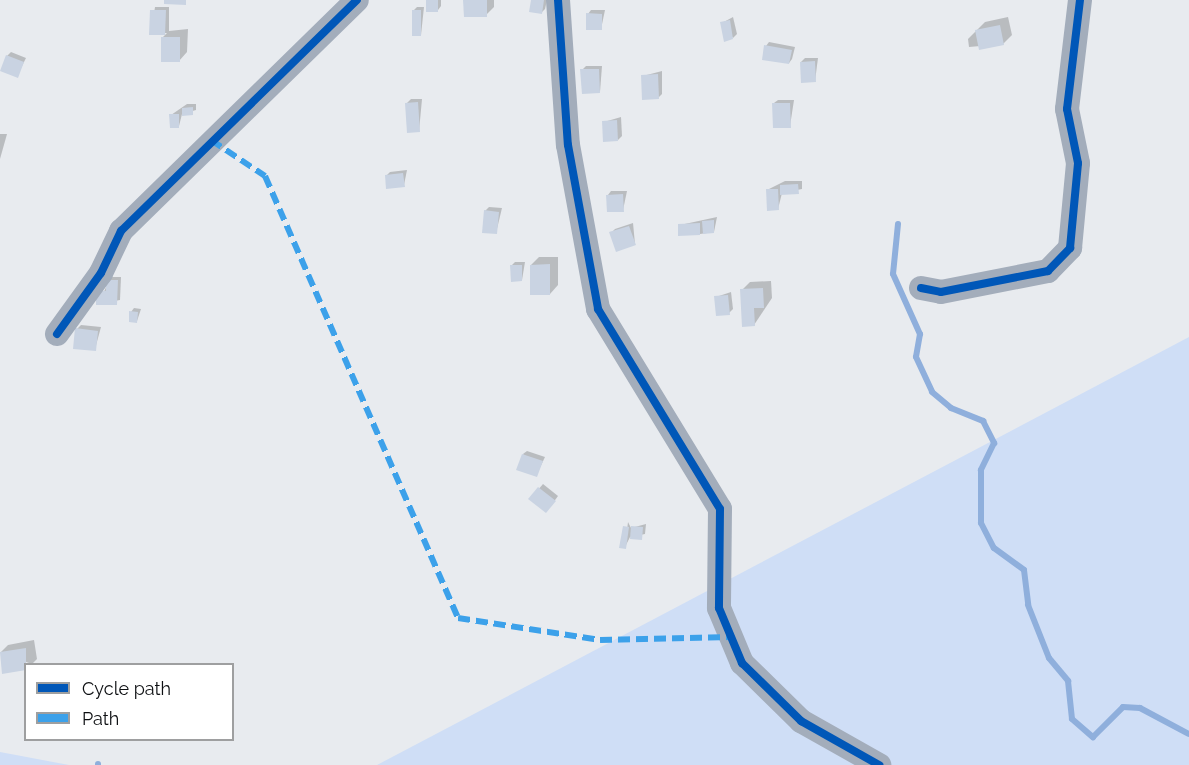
<!DOCTYPE html>
<style>
body{margin:0}
#map{position:relative;width:1189px;height:765px;overflow:hidden;background:#e8ebef;font-family:Raleway,sans-serif}
div>[style]{position:absolute}
.green>*{inset:0;background:#cfdef6}
.shadow>*{inset:0;background:#0003}
.stream>*{height:6px;margin:-3px;padding:0 3px;transform-origin:3px;border-radius:3px;background:#8fafdc}
.building>*{inset:0;background:#c9d3e2}
.minor>*{height:24px;margin:-12px;padding:0 12px;transform-origin:12px;border-radius:12px;background:#a3adbb}
.quiet>*{height:6px;margin-top:-3px;transform-origin:0;background:repeating-linear-gradient(90deg,#3ca1ea 0 12px,transparent 0 18px)}
.cycleway>*{height:8px;margin:-4px;padding:0 4px;transform-origin:4px;border-radius:4px;background:#0057b8}
span{translate:-50% -50%;white-space:nowrap;text-align:center;line-height:1.15;-webkit-text-stroke:4.5px #fff;paint-order:stroke}
.legend{position:absolute;left:24px;top:663px;width:210px;height:78px;box-sizing:border-box;background:#fff;border:2px solid #9e9fa0;margin:0;padding:8px 10px;list-style:none;font-size:18px;color:#0d0f12}
.legend li{display:flex;align-items:center;gap:12px;height:30px}
.legend b{width:30px;border:2px solid #9e9fa0}
</style>
<div id="map">
<div class="green">
<div style="clip-path:polygon(1189px 337px,1189px 765px,377px 765px)"></div>
<div style="clip-path:polygon(0 752px,69px 765px,0 765px)"></div>
</div>
<div class="shadow">
<div style="clip-path:polygon(428px 0,441px 0,441px 6px,438px 10px)"></div>
<div style="clip-path:polygon(465px 0,494px 0,494px 7px,486px 15px)"></div>
<div style="clip-path:polygon(532px 0,547px 0,545px 9px,542px 12px)"></div>
<div style="clip-path:polygon(155px 7px,169px 7px,169px 31px,188px 29px,187px 52px,179px 61px,163px 37px,167px 33px,151px 33px)"></div>
<div style="clip-path:polygon(417px 7px,424px 7px,421px 35px,413px 11px)"></div>
<div style="clip-path:polygon(591px 10px,605px 10px,601px 29px,588px 14px)"></div>
<div style="clip-path:polygon(733px 17px,737px 34px,733px 38px,722px 23px)"></div>
<div style="clip-path:polygon(1008px 17px,1012px 35px,1003px 44px,969px 47px,968px 39px,985px 22px)"></div>
<div style="clip-path:polygon(769px 42px,795px 47px,792px 59px,789px 63px,766px 46px)"></div>
<div style="clip-path:polygon(11px 52px,26px 58px,17px 76px,7px 56px)"></div>
<div style="clip-path:polygon(805px 58px,818px 58px,815px 81px,801px 62px)"></div>
<div style="clip-path:polygon(586px 66px,602px 66px,600px 92px,582px 70px)"></div>
<div style="clip-path:polygon(662px 71px,662px 94px,658px 98px,643px 76px)"></div>
<div style="clip-path:polygon(411px 99px,422px 99px,419px 131px,407px 103px)"></div>
<div style="clip-path:polygon(778px 100px,794px 100px,790px 126px,774px 103px)"></div>
<div style="clip-path:polygon(187px 104px,196px 104px,196px 110px,182px 114px,179px 126px,171px 115px)"></div>
<div style="clip-path:polygon(621px 117px,622px 136px,618px 140px,604px 122px)"></div>
<div style="clip-path:polygon(0 134px,7px 134px,0 159px)"></div>
<div style="clip-path:polygon(407px 170px,404px 185px,386px 176px,390px 172px)"></div>
<div style="clip-path:polygon(785px 181px,802px 181px,802px 189px,782px 193px,778px 209px,767px 190px)"></div>
<div style="clip-path:polygon(611px 191px,627px 191px,623px 210px,608px 195px)"></div>
<div style="clip-path:polygon(489px 207px,502px 208px,496px 233px,485px 211px)"></div>
<div style="clip-path:polygon(717px 217px,714px 232px,700px 234px,680px 225px)"></div>
<div style="clip-path:polygon(633px 223px,635px 244px,611px 233px,615px 229px)"></div>
<div style="clip-path:polygon(539px 257px,558px 257px,558px 285px,550px 294px,531px 265px)"></div>
<div style="clip-path:polygon(515px 262px,525px 262px,522px 280px,511px 266px)"></div>
<div style="clip-path:polygon(111px 277px,121px 277px,120px 300px,98px 304px)"></div>
<div style="clip-path:polygon(771px 281px,772px 298px,754px 325px,742px 290px,750px 282px)"></div>
<div style="clip-path:polygon(731px 292px,733px 309px,729px 313px,716px 297px)"></div>
<div style="clip-path:polygon(134px 308px,141px 309px,137px 321px,131px 312px)"></div>
<div style="clip-path:polygon(81px 325px,101px 327px,95px 349px,77px 329px)"></div>
<div style="clip-path:polygon(527px 451px,545px 457px,536px 476px,523px 454px)"></div>
<div style="clip-path:polygon(543px 484px,558px 496px,550px 507px,531px 498px)"></div>
<div style="clip-path:polygon(628px 522px,631px 528px,646px 524px,645px 534px,630px 537px,625px 547px)"></div>
<div style="clip-path:polygon(34px 640px,37px 659px,32px 664px,0 653px,8px 645px)"></div>
</div>
<div class="stream">
<div style="left:898px;top:224px;width:50px;rotate:95.7deg"></div>
<div style="left:893px;top:274px;width:66px;rotate:65.8deg"></div>
<div style="left:920px;top:334px;width:23px;rotate:100deg"></div>
<div style="left:916px;top:357px;width:38px;rotate:65deg"></div>
<div style="left:932px;top:392px;width:25px;rotate:40deg"></div>
<div style="left:951px;top:408px;width:35px;rotate:22deg"></div>
<div style="left:983px;top:421px;width:25px;rotate:63deg"></div>
<div style="left:994px;top:443px;width:30px;rotate:116deg"></div>
<div style="left:981px;top:470px;width:53px;rotate:90deg"></div>
<div style="left:981px;top:523px;width:28px;rotate:63deg"></div>
<div style="left:994px;top:548px;width:37px;rotate:36deg"></div>
<div style="left:1024px;top:570px;width:35px;rotate:83deg"></div>
<div style="left:1028px;top:605px;width:57px;rotate:68.4deg"></div>
<div style="left:1049px;top:658px;width:30px;rotate:50deg"></div>
<div style="left:1068px;top:681px;width:38px;rotate:84deg"></div>
<div style="left:1072px;top:719px;width:28px;rotate:41deg"></div>
<div style="left:1093px;top:737px;width:42px;rotate:-45deg"></div>
<div style="left:1123px;top:707px;width:17px;rotate:3deg"></div>
<div style="left:1140px;top:708px;width:55px;rotate:28deg"></div>
<div style="left:98px;top:765px;width:1px;rotate:-90deg"></div>
</div>
<div class="building">
<div style="clip-path:polygon(164px 0,186px 0,186px 5px,164px 4px)"></div>
<div style="clip-path:polygon(426px 0,438px 0,438px 12px,426px 12px)"></div>
<div style="clip-path:polygon(463px 0,487px 0,487px 17px,464px 17px)"></div>
<div style="clip-path:polygon(531px 0,544px 0,542px 14px,529px 12px)"></div>
<div style="clip-path:polygon(150px 10px,166px 10px,165px 35px,149px 35px)"></div>
<div style="clip-path:polygon(412px 10px,421px 10px,421px 36px,412px 36px)"></div>
<div style="clip-path:polygon(586px 13px,602px 14px,602px 30px,586px 30px)"></div>
<div style="clip-path:polygon(730px 20px,733px 39px,724px 42px,720px 22px)"></div>
<div style="clip-path:polygon(1000px 25px,1004px 45px,979px 50px,975px 30px)"></div>
<div style="clip-path:polygon(161px 37px,180px 37px,180px 62px,161px 62px)"></div>
<div style="clip-path:polygon(764px 45px,792px 50px,789px 64px,762px 60px)"></div>
<div style="clip-path:polygon(6px 55px,24px 62px,18px 78px,0 71px)"></div>
<div style="clip-path:polygon(815px 61px,816px 82px,801px 83px,800px 62px)"></div>
<div style="clip-path:polygon(580px 69px,599px 69px,600px 93px,582px 94px)"></div>
<div style="clip-path:polygon(658px 74px,659px 99px,642px 100px,641px 75px)"></div>
<div style="clip-path:polygon(418px 102px,420px 132px,407px 133px,405px 103px)"></div>
<div style="clip-path:polygon(772px 103px,790px 103px,791px 128px,773px 128px)"></div>
<div style="clip-path:polygon(193px 107px,193px 115px,182px 116px,182px 108px)"></div>
<div style="clip-path:polygon(169px 114px,179px 114px,179px 128px,170px 128px)"></div>
<div style="clip-path:polygon(617px 120px,618px 141px,603px 142px,602px 121px)"></div>
<div style="clip-path:polygon(403px 173px,405px 187px,386px 189px,385px 175px)"></div>
<div style="clip-path:polygon(798px 184px,799px 194px,780px 195px,780px 185px)"></div>
<div style="clip-path:polygon(766px 189px,778px 189px,779px 210px,767px 211px)"></div>
<div style="clip-path:polygon(623px 194px,624px 212px,607px 212px,606px 195px)"></div>
<div style="clip-path:polygon(484px 210px,499px 212px,497px 234px,482px 233px)"></div>
<div style="clip-path:polygon(714px 220px,714px 233px,703px 234px,702px 221px)"></div>
<div style="clip-path:polygon(700px 223px,700px 235px,678px 236px,678px 224px)"></div>
<div style="clip-path:polygon(629px 226px,636px 245px,616px 252px,609px 232px)"></div>
<div style="clip-path:polygon(550px 264px,550px 295px,530px 295px,530px 265px)"></div>
<div style="clip-path:polygon(510px 265px,522px 265px,522px 281px,511px 282px)"></div>
<div style="clip-path:polygon(106px 280px,118px 280px,117px 305px,96px 305px,96px 290px,106px 291px)"></div>
<div style="clip-path:polygon(763px 288px,764px 308px,754px 308px,755px 326px,742px 327px,740px 289px)"></div>
<div style="clip-path:polygon(728px 295px,730px 315px,716px 316px,714px 296px)"></div>
<div style="clip-path:polygon(129px 311px,138px 312px,137px 323px,129px 322px)"></div>
<div style="clip-path:polygon(75px 328px,98px 331px,96px 351px,73px 349px)"></div>
<div style="clip-path:polygon(522px 454px,543px 461px,537px 477px,516px 470px)"></div>
<div style="clip-path:polygon(538px 487px,556px 501px,546px 513px,528px 499px)"></div>
<div style="clip-path:polygon(623px 526px,629px 527px,626px 549px,619px 548px)"></div>
<div style="clip-path:polygon(631px 526px,643px 527px,642px 540px,630px 539px)"></div>
<div style="clip-path:polygon(26px 648px,26px 670px,2px 674px,0 652px)"></div>
</div>
<div class="minor">
<div style="left:558px;top:0;width:145px;rotate:86.1deg"></div>
<div style="left:568px;top:145px;width:167px;rotate:79.6deg"></div>
<div style="left:598px;top:309px;width:234px;rotate:58.6deg"></div>
<div style="left:720px;top:509px;width:99px;rotate:90.6deg"></div>
<div style="left:719px;top:608px;width:60px;rotate:67.3deg"></div>
<div style="left:742px;top:663px;width:83px;rotate:44.5deg"></div>
<div style="left:801px;top:721px;width:90px;rotate:29.4deg"></div>
<div style="left:921px;top:288px;width:20px;rotate:11deg"></div>
<div style="left:941px;top:292px;width:109px;rotate:-11.1deg"></div>
<div style="left:1048px;top:271px;width:32px;rotate:-46deg"></div>
<div style="left:1070px;top:248px;width:85px;rotate:-84.6deg"></div>
<div style="left:1078px;top:163px;width:55px;rotate:-101.5deg"></div>
<div style="left:1067px;top:109px;width:110px;rotate:-83.2deg"></div>
<div style="left:57px;top:334px;width:75px;rotate:-54.2deg"></div>
<div style="left:101px;top:273px;width:47px;rotate:-64.5deg"></div>
<div style="left:121px;top:231px;width:330px;rotate:-44.4deg"></div>
</div>
<div class="quiet">
<div style="left:211px;top:140px;width:65px;rotate:33.7deg"></div>
<div style="left:265px;top:176px;width:482px;rotate:66.4deg"></div>
<div style="left:458px;top:618px;width:144px;rotate:8.8deg"></div>
<div style="left:600px;top:640px;width:131px;rotate:-1.3deg"></div>
</div>
<div class="cycleway">
<div style="left:558px;top:0;width:145px;rotate:86.1deg"></div>
<div style="left:568px;top:145px;width:167px;rotate:79.6deg"></div>
<div style="left:598px;top:309px;width:234px;rotate:58.6deg"></div>
<div style="left:720px;top:509px;width:99px;rotate:90.6deg"></div>
<div style="left:719px;top:608px;width:60px;rotate:67.3deg"></div>
<div style="left:742px;top:663px;width:83px;rotate:44.5deg"></div>
<div style="left:801px;top:721px;width:90px;rotate:29.4deg"></div>
<div style="left:921px;top:288px;width:20px;rotate:11deg"></div>
<div style="left:941px;top:292px;width:109px;rotate:-11.1deg"></div>
<div style="left:1048px;top:271px;width:32px;rotate:-46deg"></div>
<div style="left:1070px;top:248px;width:85px;rotate:-84.6deg"></div>
<div style="left:1078px;top:163px;width:55px;rotate:-101.5deg"></div>
<div style="left:1067px;top:109px;width:110px;rotate:-83.2deg"></div>
<div style="left:57px;top:334px;width:75px;rotate:-54.2deg"></div>
<div style="left:101px;top:273px;width:47px;rotate:-64.5deg"></div>
<div style="left:121px;top:231px;width:330px;rotate:-44.4deg"></div>
</div>
<ul class="legend">
<li><b style="height:8px;background:#0057b8"></b>Cycle path</li>
<li><b style="height:8px;background:#3ca1ea"></b>Path</li>
</ul>
</div>
